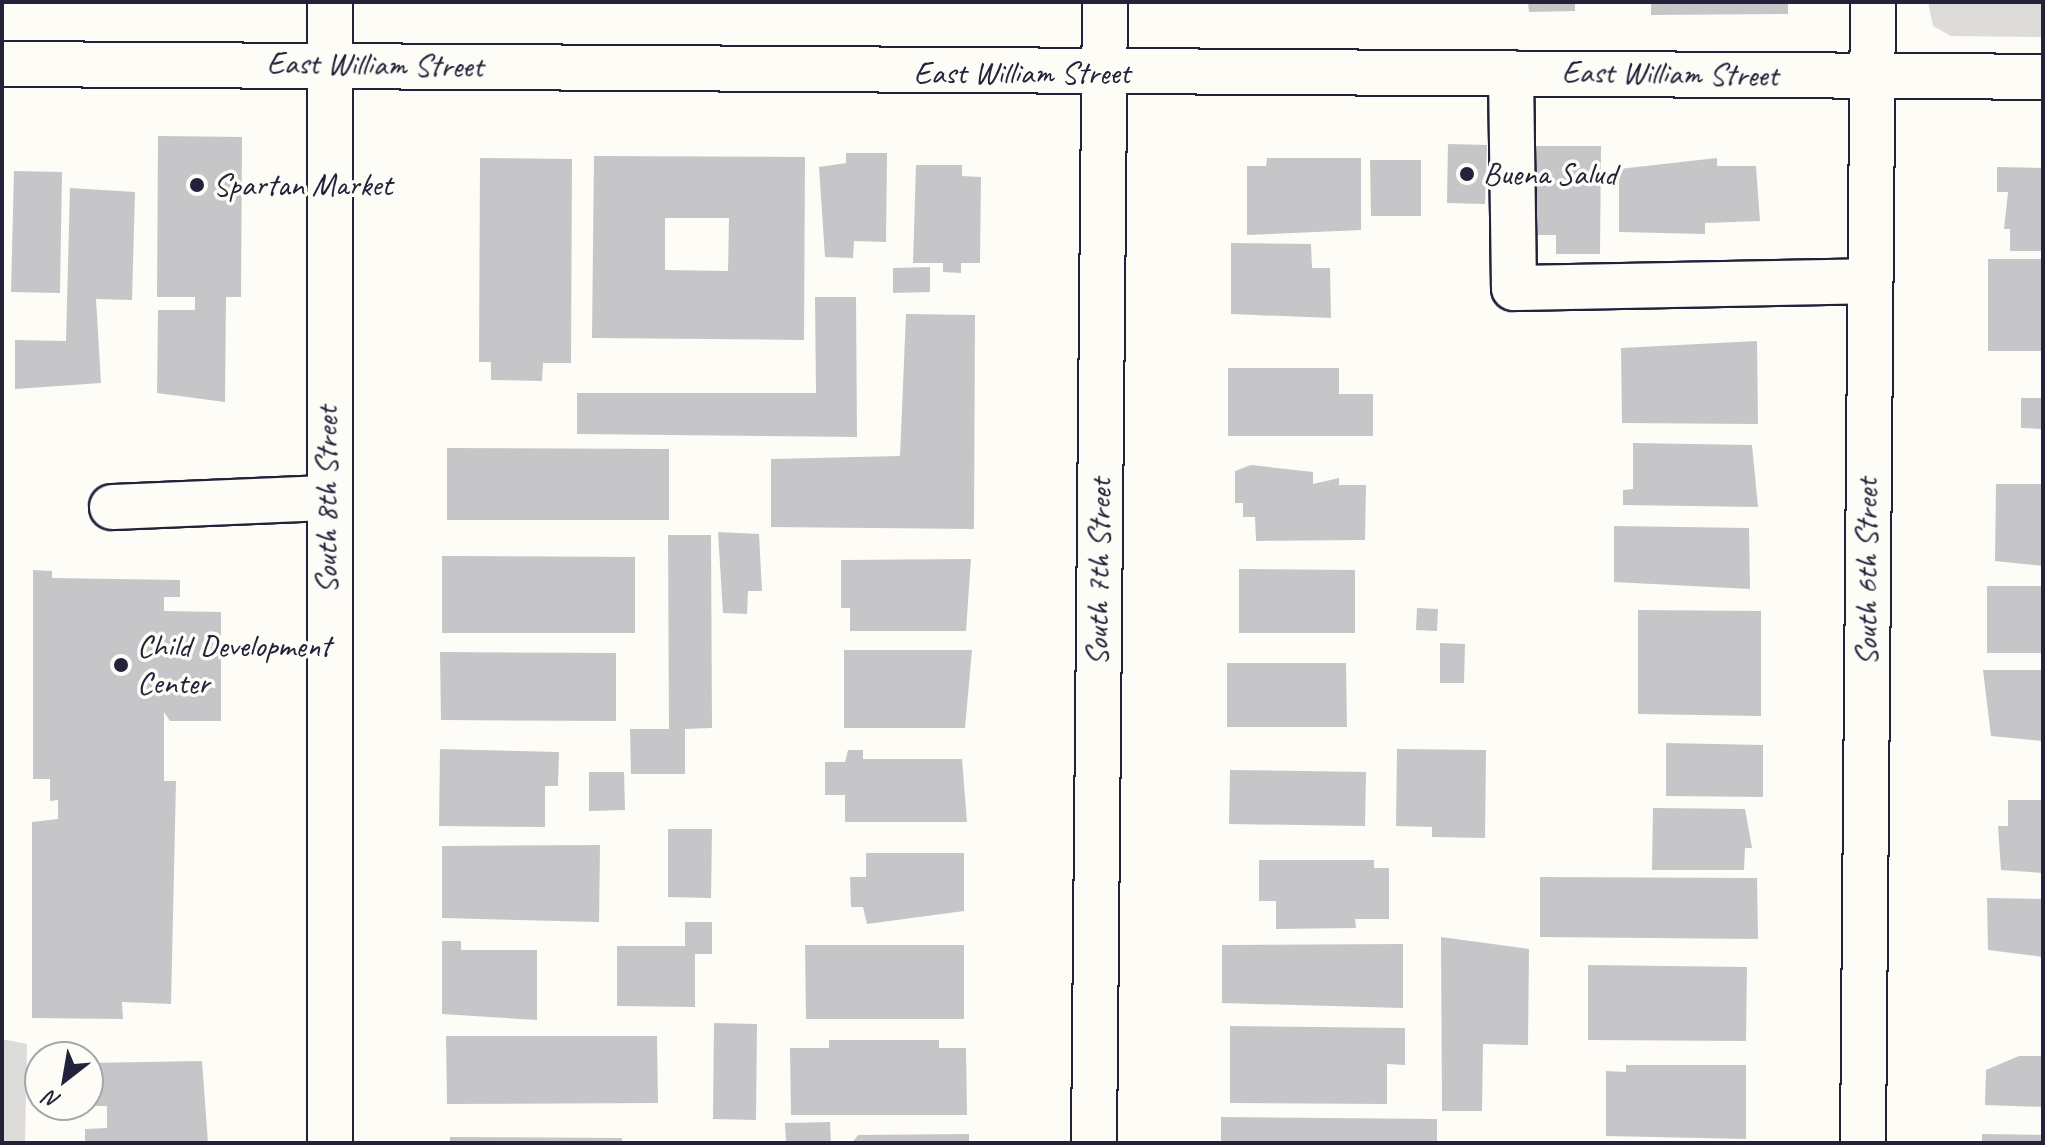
<!DOCTYPE html>
<style>
body{margin:0}
#map{position:relative;width:2045px;height:1145px;overflow:hidden;background:#fdfcf7;font-family:Caveat,sans-serif}
div>[style]{position:absolute}
.green>*{inset:0;background:#dddcdb}
.building>*{inset:0;background:#c6c6c8}
.roads{filter:drop-shadow(2px 0 #22223b) drop-shadow(-2px 0 #22223b) drop-shadow(0 2px #22223b) drop-shadow(0 -2px #22223b)}
.minor>*{height:44px;margin:-22px;padding:0 22px;transform-origin:22px;border-radius:22px;background:#fdfcf7}
.dots>*{width:22px;height:22px;translate:-50% -50%;box-sizing:border-box;border:4px solid #fdfcf7;border-radius:50%}
span{translate:-50% -50%;white-space:nowrap;text-align:center;line-height:1.15;-webkit-text-stroke:7px #fdfcf7;paint-order:stroke}
.street-label{font-size:32px;color:#22223b}
.poi-label{font-size:32px;color:#22223b}
.left{translate:0 -50%;text-align:left}
.frame{position:absolute;inset:0;border:4px solid #22223b;pointer-events:none}
.north{position:absolute;left:24px;top:1041px;width:80px;height:80px;box-sizing:border-box;background:#fdfcf7;border:2px solid #a5a5ac;border-radius:50%;rotate:211deg;font-size:22px;font-weight:700;line-height:32px;text-align:center;color:#22223b}
.north::after{content:'';display:block;margin:auto;width:28px;height:36px;background:#22223b;clip-path:polygon(50% 0,100% 100%,50% 72%,0 100%)}
</style>
<div id="map">
<div class="green">
<div style="clip-path:polygon(1928px 2px,2043px 2px,2043px 37px,1951px 36px,1933px 26px)"></div>
<div style="clip-path:polygon(2px 1039px,27px 1044px,25px 1143px,2px 1143px)"></div>
</div>
<div class="building">
<div style="clip-path:polygon(1528px 2px,1575px 2px,1575px 11px,1529px 12px)"></div>
<div style="clip-path:polygon(1651px 2px,1788px 2px,1788px 14px,1651px 15px)"></div>
<div style="clip-path:polygon(158px 136px,242px 137px,241px 297px,226px 297px,225px 402px,157px 393px,158px 310px,195px 310px,195px 297px,157px 297px)"></div>
<div style="clip-path:polygon(1448px 144px,1487px 145px,1485px 204px,1447px 203px)"></div>
<div style="clip-path:polygon(1526px 146px,1601px 146px,1600px 254px,1556px 254px,1556px 235px,1530px 235px)"></div>
<div style="clip-path:polygon(846px 153px,887px 153px,886px 242px,854px 241px,853px 258px,825px 257px,819px 167px,846px 163px)"></div>
<div style="clip-path:polygon(evenodd,594px 156px,805px 157px,804px 340px,592px 338px,594px 156px,665px 218px,729px 218px,728px 271px,665px 270px,665px 218px)"></div>
<div style="clip-path:polygon(480px 158px,572px 159px,571px 363px,543px 363px,542px 381px,491px 380px,491px 362px,479px 362px)"></div>
<div style="clip-path:polygon(1267px 158px,1361px 158px,1361px 230px,1247px 235px,1247px 166px,1266px 166px)"></div>
<div style="clip-path:polygon(1717px 158px,1717px 166px,1756px 166px,1760px 221px,1705px 223px,1705px 234px,1619px 232px,1619px 169px)"></div>
<div style="clip-path:polygon(1370px 160px,1421px 160px,1421px 216px,1371px 216px)"></div>
<div style="clip-path:polygon(916px 165px,962px 165px,962px 176px,981px 177px,980px 263px,961px 263px,961px 273px,943px 272px,943px 263px,913px 263px)"></div>
<div style="clip-path:polygon(1997px 167px,2043px 168px,2043px 251px,2010px 251px,2010px 229px,2004px 229px,2008px 192px,1997px 192px)"></div>
<div style="clip-path:polygon(14px 171px,62px 172px,60px 293px,11px 292px)"></div>
<div style="clip-path:polygon(70px 188px,135px 192px,132px 300px,96px 299px,101px 383px,15px 389px,15px 340px,66px 341px)"></div>
<div style="clip-path:polygon(1231px 243px,1311px 244px,1312px 268px,1330px 268px,1331px 318px,1231px 314px)"></div>
<div style="clip-path:polygon(1988px 259px,2043px 259px,2043px 351px,1988px 351px)"></div>
<div style="clip-path:polygon(930px 267px,930px 292px,893px 293px,893px 268px)"></div>
<div style="clip-path:polygon(815px 297px,856px 297px,857px 437px,577px 434px,577px 393px,816px 393px)"></div>
<div style="clip-path:polygon(906px 314px,975px 315px,974px 529px,771px 527px,771px 459px,900px 456px)"></div>
<div style="clip-path:polygon(1757px 341px,1758px 424px,1622px 423px,1621px 348px)"></div>
<div style="clip-path:polygon(1228px 368px,1339px 368px,1339px 394px,1373px 394px,1373px 436px,1228px 436px)"></div>
<div style="clip-path:polygon(2021px 398px,2043px 398px,2043px 429px,2021px 428px)"></div>
<div style="clip-path:polygon(1633px 443px,1752px 445px,1758px 507px,1623px 505px,1623px 490px,1633px 489px)"></div>
<div style="clip-path:polygon(447px 448px,669px 449px,669px 520px,447px 520px)"></div>
<div style="clip-path:polygon(1251px 465px,1313px 472px,1313px 484px,1339px 478px,1339px 485px,1366px 485px,1365px 540px,1256px 541px,1255px 517px,1243px 517px,1243px 503px,1235px 503px,1235px 471px)"></div>
<div style="clip-path:polygon(1996px 484px,2043px 484px,2043px 566px,1995px 561px)"></div>
<div style="clip-path:polygon(1614px 526px,1749px 528px,1750px 589px,1614px 582px)"></div>
<div style="clip-path:polygon(718px 532px,759px 534px,762px 591px,748px 591px,747px 614px,723px 613px)"></div>
<div style="clip-path:polygon(668px 535px,711px 535px,712px 728px,685px 729px,685px 774px,631px 774px,630px 729px,669px 729px)"></div>
<div style="clip-path:polygon(442px 556px,635px 557px,635px 633px,442px 633px)"></div>
<div style="clip-path:polygon(971px 559px,966px 631px,850px 631px,850px 608px,841px 608px,841px 560px)"></div>
<div style="clip-path:polygon(1239px 569px,1355px 570px,1355px 633px,1239px 633px)"></div>
<div style="clip-path:polygon(33px 570px,52px 571px,52px 578px,180px 580px,180px 597px,164px 597px,164px 611px,221px 612px,221px 721px,170px 721px,164px 712px,164px 781px,176px 781px,171px 1004px,122px 1002px,123px 1019px,32px 1018px,32px 822px,58px 819px,58px 800px,50px 801px,50px 779px,33px 779px)"></div>
<div style="clip-path:polygon(1987px 586px,2043px 586px,2041px 653px,1987px 653px)"></div>
<div style="clip-path:polygon(1417px 608px,1438px 609px,1437px 631px,1416px 630px)"></div>
<div style="clip-path:polygon(1638px 610px,1761px 611px,1761px 716px,1638px 714px)"></div>
<div style="clip-path:polygon(1440px 643px,1465px 644px,1464px 683px,1440px 683px)"></div>
<div style="clip-path:polygon(844px 650px,972px 650px,965px 728px,844px 728px)"></div>
<div style="clip-path:polygon(440px 652px,616px 653px,616px 721px,441px 720px)"></div>
<div style="clip-path:polygon(1227px 663px,1346px 663px,1347px 727px,1227px 727px)"></div>
<div style="clip-path:polygon(1983px 670px,2043px 670px,2043px 741px,1991px 736px)"></div>
<div style="clip-path:polygon(1666px 743px,1763px 745px,1763px 797px,1666px 796px)"></div>
<div style="clip-path:polygon(440px 749px,559px 752px,558px 786px,545px 786px,545px 827px,439px 826px)"></div>
<div style="clip-path:polygon(1397px 749px,1486px 750px,1485px 838px,1432px 837px,1432px 827px,1396px 826px)"></div>
<div style="clip-path:polygon(848px 750px,863px 750px,863px 759px,962px 759px,967px 822px,845px 822px,845px 795px,825px 795px,825px 762px,845px 762px)"></div>
<div style="clip-path:polygon(1230px 770px,1366px 772px,1365px 826px,1229px 824px)"></div>
<div style="clip-path:polygon(589px 772px,624px 772px,625px 810px,589px 811px)"></div>
<div style="clip-path:polygon(2008px 800px,2043px 800px,2043px 873px,2001px 870px,1998px 826px,2008px 826px)"></div>
<div style="clip-path:polygon(1653px 808px,1745px 809px,1752px 848px,1745px 848px,1744px 870px,1652px 870px)"></div>
<div style="clip-path:polygon(668px 829px,712px 829px,711px 898px,668px 897px)"></div>
<div style="clip-path:polygon(600px 845px,599px 922px,442px 918px,442px 846px)"></div>
<div style="clip-path:polygon(866px 853px,964px 853px,964px 911px,867px 924px,863px 907px,851px 907px,850px 877px,866px 877px)"></div>
<div style="clip-path:polygon(1259px 860px,1374px 860px,1374px 868px,1389px 868px,1389px 919px,1355px 919px,1356px 928px,1276px 929px,1276px 901px,1259px 901px)"></div>
<div style="clip-path:polygon(1540px 877px,1757px 878px,1758px 939px,1540px 937px)"></div>
<div style="clip-path:polygon(1987px 898px,2043px 899px,2043px 957px,1988px 950px)"></div>
<div style="clip-path:polygon(685px 922px,712px 922px,712px 954px,695px 954px,695px 1007px,617px 1006px,617px 946px,685px 946px)"></div>
<div style="clip-path:polygon(1441px 937px,1529px 949px,1528px 1045px,1483px 1044px,1482px 1111px,1442px 1111px)"></div>
<div style="clip-path:polygon(442px 941px,461px 941px,461px 950px,537px 950px,537px 1020px,442px 1014px)"></div>
<div style="clip-path:polygon(1403px 944px,1403px 1008px,1222px 1003px,1222px 945px)"></div>
<div style="clip-path:polygon(805px 945px,964px 945px,964px 1019px,806px 1019px)"></div>
<div style="clip-path:polygon(1588px 965px,1747px 967px,1746px 1041px,1588px 1040px)"></div>
<div style="clip-path:polygon(714px 1023px,757px 1024px,756px 1120px,713px 1119px)"></div>
<div style="clip-path:polygon(1230px 1026px,1405px 1028px,1405px 1065px,1387px 1064px,1387px 1104px,1230px 1103px)"></div>
<div style="clip-path:polygon(446px 1036px,657px 1036px,658px 1103px,447px 1104px)"></div>
<div style="clip-path:polygon(829px 1040px,939px 1040px,939px 1048px,966px 1048px,967px 1115px,791px 1115px,790px 1048px,829px 1048px)"></div>
<div style="clip-path:polygon(2019px 1056px,2043px 1056px,2043px 1107px,1985px 1105px,1986px 1070px)"></div>
<div style="clip-path:polygon(202px 1061px,208px 1143px,85px 1143px,85px 1129px,107px 1128px,107px 1106px,88px 1106px,88px 1063px)"></div>
<div style="clip-path:polygon(1626px 1065px,1746px 1065px,1746px 1139px,1606px 1136px,1606px 1071px,1626px 1072px)"></div>
<div style="clip-path:polygon(1221px 1117px,1437px 1119px,1437px 1143px,1221px 1143px)"></div>
<div style="clip-path:polygon(830px 1122px,831px 1143px,786px 1143px,785px 1123px)"></div>
<div style="clip-path:polygon(969px 1134px,969px 1143px,852px 1143px,858px 1135px)"></div>
<div style="clip-path:polygon(1982px 1134px,2043px 1135px,2043px 1143px,1982px 1143px)"></div>
<div style="clip-path:polygon(450px 1137px,622px 1138px,622px 1143px,450px 1143px)"></div>
</div>
<div class="roads">
<div class="minor">
<div style="left:2px;top:64px;width:2041px;rotate:0.36deg"></div>
<div style="left:1511px;top:73px;width:215px;rotate:89.2deg"></div>
<div style="left:1514px;top:288px;width:356px;rotate:-1.1deg"></div>
<div style="left:112px;top:507px;width:215px;rotate:-2.4deg"></div>
<div style="left:330px;top:1143px;width:1141px;rotate:-90deg"></div>
<div style="left:1094px;top:1143px;width:1141px;rotate:-89.45deg"></div>
<div style="left:1863px;top:1143px;width:1141px;rotate:-89.5deg"></div>
</div>
</div>
<div class="dots">
<div style="left:1467px;top:174px;background:#22223b"></div>
<div style="left:197px;top:185px;background:#22223b"></div>
<div style="left:121px;top:665px;background:#22223b"></div>
</div>
<div class="street-label">
<span style="left:375px;top:65px;rotate:1deg">East William Street</span>
<span style="left:1022px;top:73px">East William Street</span>
<span style="left:1670px;top:74px;rotate:1deg">East William Street</span>
<span style="left:327px;top:500px;rotate:-90deg">South 8th Street</span>
<span style="left:1099px;top:572px;rotate:-89deg">South 7th Street</span>
<span style="left:1867px;top:572px;rotate:-90deg">South 6th Street</span>
</div>
<div class="poi-label">
<span class="left" style="left:1483px;top:174px">Buena Salud</span>
<span class="left" style="left:213px;top:185px">Spartan Market</span>
<span class="left" style="left:137px;top:665px">Child Development<br>Center</span>
</div>
<div class="frame"></div>
<div class="north">N</div>
</div>
